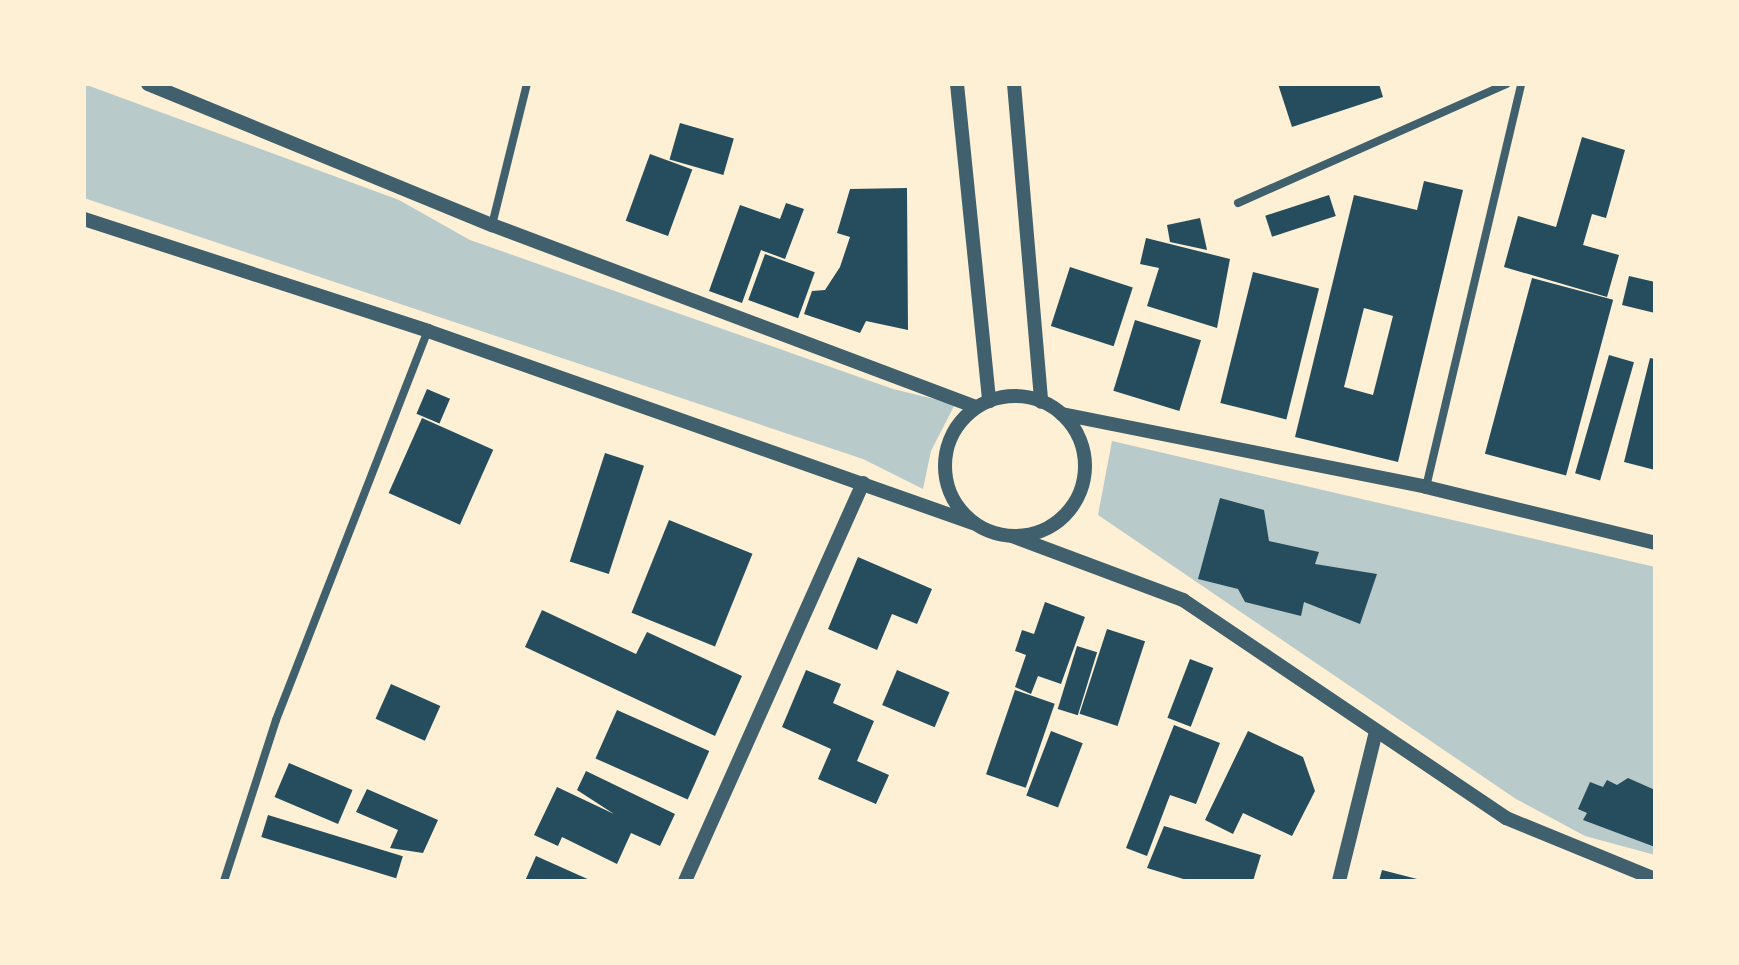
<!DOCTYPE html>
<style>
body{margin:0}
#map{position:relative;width:1739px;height:965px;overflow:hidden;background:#fdf0d5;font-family:"Open Sans",sans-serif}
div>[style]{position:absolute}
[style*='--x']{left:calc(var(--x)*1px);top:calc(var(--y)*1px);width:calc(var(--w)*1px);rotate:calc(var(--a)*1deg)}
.green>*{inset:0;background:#b9caca}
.building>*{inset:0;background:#264d5e;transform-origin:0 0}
.minor>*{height:8px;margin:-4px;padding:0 4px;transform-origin:4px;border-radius:4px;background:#3f606c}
.tertiary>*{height:14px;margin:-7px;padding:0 7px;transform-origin:7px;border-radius:7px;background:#3f606c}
.tertiary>.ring{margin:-7px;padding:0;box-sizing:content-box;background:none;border:14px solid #3f606c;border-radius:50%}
span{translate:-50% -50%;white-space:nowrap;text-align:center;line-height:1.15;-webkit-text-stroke:6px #fdf0d5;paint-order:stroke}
.frame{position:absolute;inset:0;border:86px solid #fdf0d5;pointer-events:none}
</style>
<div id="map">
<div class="green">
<div style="clip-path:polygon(84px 84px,399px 200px,470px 240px,893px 389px,955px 404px,931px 451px,923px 489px,863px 459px,84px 198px)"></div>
<div style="clip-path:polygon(1112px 441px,1655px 567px,1655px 855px,1585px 836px,1516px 799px,1098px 515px)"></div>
</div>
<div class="building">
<div style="clip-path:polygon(1278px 84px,1379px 84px,1383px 97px,1292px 127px)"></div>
<div style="left:680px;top:123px;width:56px;height:38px;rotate:16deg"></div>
<div style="clip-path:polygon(1582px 137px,1625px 150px,1606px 218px,1592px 214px,1583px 245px,1619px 255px,1607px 297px,1504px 267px,1518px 216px,1556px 227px)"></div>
<div style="left:650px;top:154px;width:45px;height:71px;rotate:20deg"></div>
<div style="clip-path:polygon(evenodd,1424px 181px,1463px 190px,1398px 462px,1295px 437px,1354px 195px,1417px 210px,1424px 181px,1364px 308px,1393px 316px,1373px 395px,1344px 387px,1364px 308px)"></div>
<div style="clip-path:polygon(907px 188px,908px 330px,866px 321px,860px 333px,804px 314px,812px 291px,825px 290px,840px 267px,850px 237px,837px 233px,850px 189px)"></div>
<div style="left:1329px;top:195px;width:22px;height:67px;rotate:72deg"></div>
<div style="clip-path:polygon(786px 203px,804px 209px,785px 259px,761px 250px,742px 303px,709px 291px,740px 205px,780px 219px)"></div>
<div style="clip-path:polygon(1200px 218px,1207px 250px,1170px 242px,1167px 225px)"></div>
<div style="clip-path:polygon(1146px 238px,1230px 259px,1217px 328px,1147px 306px,1159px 268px,1140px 264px)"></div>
<div style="left:765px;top:254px;width:53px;height:49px;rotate:20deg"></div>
<div style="left:1070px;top:267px;width:66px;height:62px;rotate:18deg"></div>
<div style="left:1253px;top:272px;width:68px;height:135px;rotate:14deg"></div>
<div style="clip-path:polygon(1629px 276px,1655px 282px,1655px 313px,1622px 305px)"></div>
<div style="left:1532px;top:278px;width:84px;height:182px;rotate:15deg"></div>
<div style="left:1135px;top:320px;width:69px;height:74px;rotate:17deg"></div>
<div style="left:1609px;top:355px;width:26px;height:123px;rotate:16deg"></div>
<div style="clip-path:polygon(1650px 358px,1655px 359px,1655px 470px,1624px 462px)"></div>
<div style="left:427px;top:389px;width:25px;height:27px;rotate:23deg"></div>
<div style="left:422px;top:418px;width:78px;height:82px;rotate:24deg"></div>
<div style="left:605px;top:453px;width:41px;height:114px;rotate:18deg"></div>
<div style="clip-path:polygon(1220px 498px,1264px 510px,1269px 541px,1319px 552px,1315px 564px,1377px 574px,1360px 624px,1304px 602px,1301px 616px,1245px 602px,1238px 589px,1198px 579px)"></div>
<div style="left:669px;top:520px;width:90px;height:100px;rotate:22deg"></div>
<div style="clip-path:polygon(858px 557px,932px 589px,917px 624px,892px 614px,877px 650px,828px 629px)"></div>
<div style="clip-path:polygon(1045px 602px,1085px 617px,1061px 684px,1038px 676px,1031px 694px,1015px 687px,1026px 655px,1015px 651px,1022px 630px,1034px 634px)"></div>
<div style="clip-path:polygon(542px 610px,636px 654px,647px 632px,742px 676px,715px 736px,525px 647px)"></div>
<div style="left:1107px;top:629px;width:40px;height:89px;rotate:18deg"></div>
<div style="left:1077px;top:646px;width:21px;height:66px;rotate:17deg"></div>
<div style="left:1190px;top:659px;width:25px;height:63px;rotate:21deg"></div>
<div style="clip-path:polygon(806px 670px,841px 684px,833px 703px,874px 721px,857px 761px,889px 775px,876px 804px,818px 779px,831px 749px,782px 727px)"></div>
<div style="left:897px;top:670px;width:57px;height:38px;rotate:23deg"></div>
<div style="left:391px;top:684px;width:54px;height:38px;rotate:24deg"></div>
<div style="left:1015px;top:690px;width:42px;height:89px;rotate:19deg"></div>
<div style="left:617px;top:710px;width:101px;height:53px;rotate:24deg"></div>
<div style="clip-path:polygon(1174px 725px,1220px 743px,1196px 804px,1170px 795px,1147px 856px,1126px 848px)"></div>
<div style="left:1051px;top:731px;width:34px;height:69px;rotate:21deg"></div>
<div style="clip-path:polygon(1248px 731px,1303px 757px,1315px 791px,1292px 836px,1243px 813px,1233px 834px,1205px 820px)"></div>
<div style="left:289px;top:763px;width:69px;height:37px;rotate:23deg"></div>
<div style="clip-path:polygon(586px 771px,675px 814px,660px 846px,631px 833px,617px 864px,562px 837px,558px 846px,534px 835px,557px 787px,614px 814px,577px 790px)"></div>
<div style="clip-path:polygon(1628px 778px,1655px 790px,1655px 847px,1583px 820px,1587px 813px,1578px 809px,1590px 782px,1603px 787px,1607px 780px,1617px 785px)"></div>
<div style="clip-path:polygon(367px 789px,438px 820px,423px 853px,390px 848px,398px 830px,356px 812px)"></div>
<div style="left:268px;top:815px;width:141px;height:23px;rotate:17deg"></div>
<div style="clip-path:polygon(1164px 826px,1261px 855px,1253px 881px,1190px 881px,1147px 868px)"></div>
<div style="clip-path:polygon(536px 856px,592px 881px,525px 881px)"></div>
<div style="clip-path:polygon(1382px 870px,1421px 880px,1421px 881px,1379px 881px)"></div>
</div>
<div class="minor">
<div style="--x:1238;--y:203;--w:294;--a:-23.9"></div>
<div style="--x:492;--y:225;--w:145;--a:-76.1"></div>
<div style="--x:1426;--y:487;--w:414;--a:-76.7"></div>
<div style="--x:224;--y:881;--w:169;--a:-72.1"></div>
<div style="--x:276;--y:720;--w:418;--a:-68.7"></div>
</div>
<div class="tertiary">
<div style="--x:148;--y:84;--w:372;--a:22.3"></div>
<div style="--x:492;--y:225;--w:517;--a:20.61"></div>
<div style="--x:957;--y:84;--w:319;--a:84.2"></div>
<div style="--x:1014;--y:84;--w:319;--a:85.1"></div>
<div style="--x:84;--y:219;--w:362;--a:18"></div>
<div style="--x:428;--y:331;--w:578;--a:19.41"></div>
<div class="ring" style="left:945px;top:396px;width:126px;height:126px"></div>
<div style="--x:1062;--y:414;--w:371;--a:11.3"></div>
<div style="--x:1426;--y:487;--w:236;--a:13.7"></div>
<div style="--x:1012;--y:536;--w:183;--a:20.5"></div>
<div style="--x:1183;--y:600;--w:390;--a:34"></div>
<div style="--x:1506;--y:818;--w:161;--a:22.3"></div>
<div style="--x:685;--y:881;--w:436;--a:-65.9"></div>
<div style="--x:1339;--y:881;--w:150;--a:-76.1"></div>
</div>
<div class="frame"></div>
</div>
